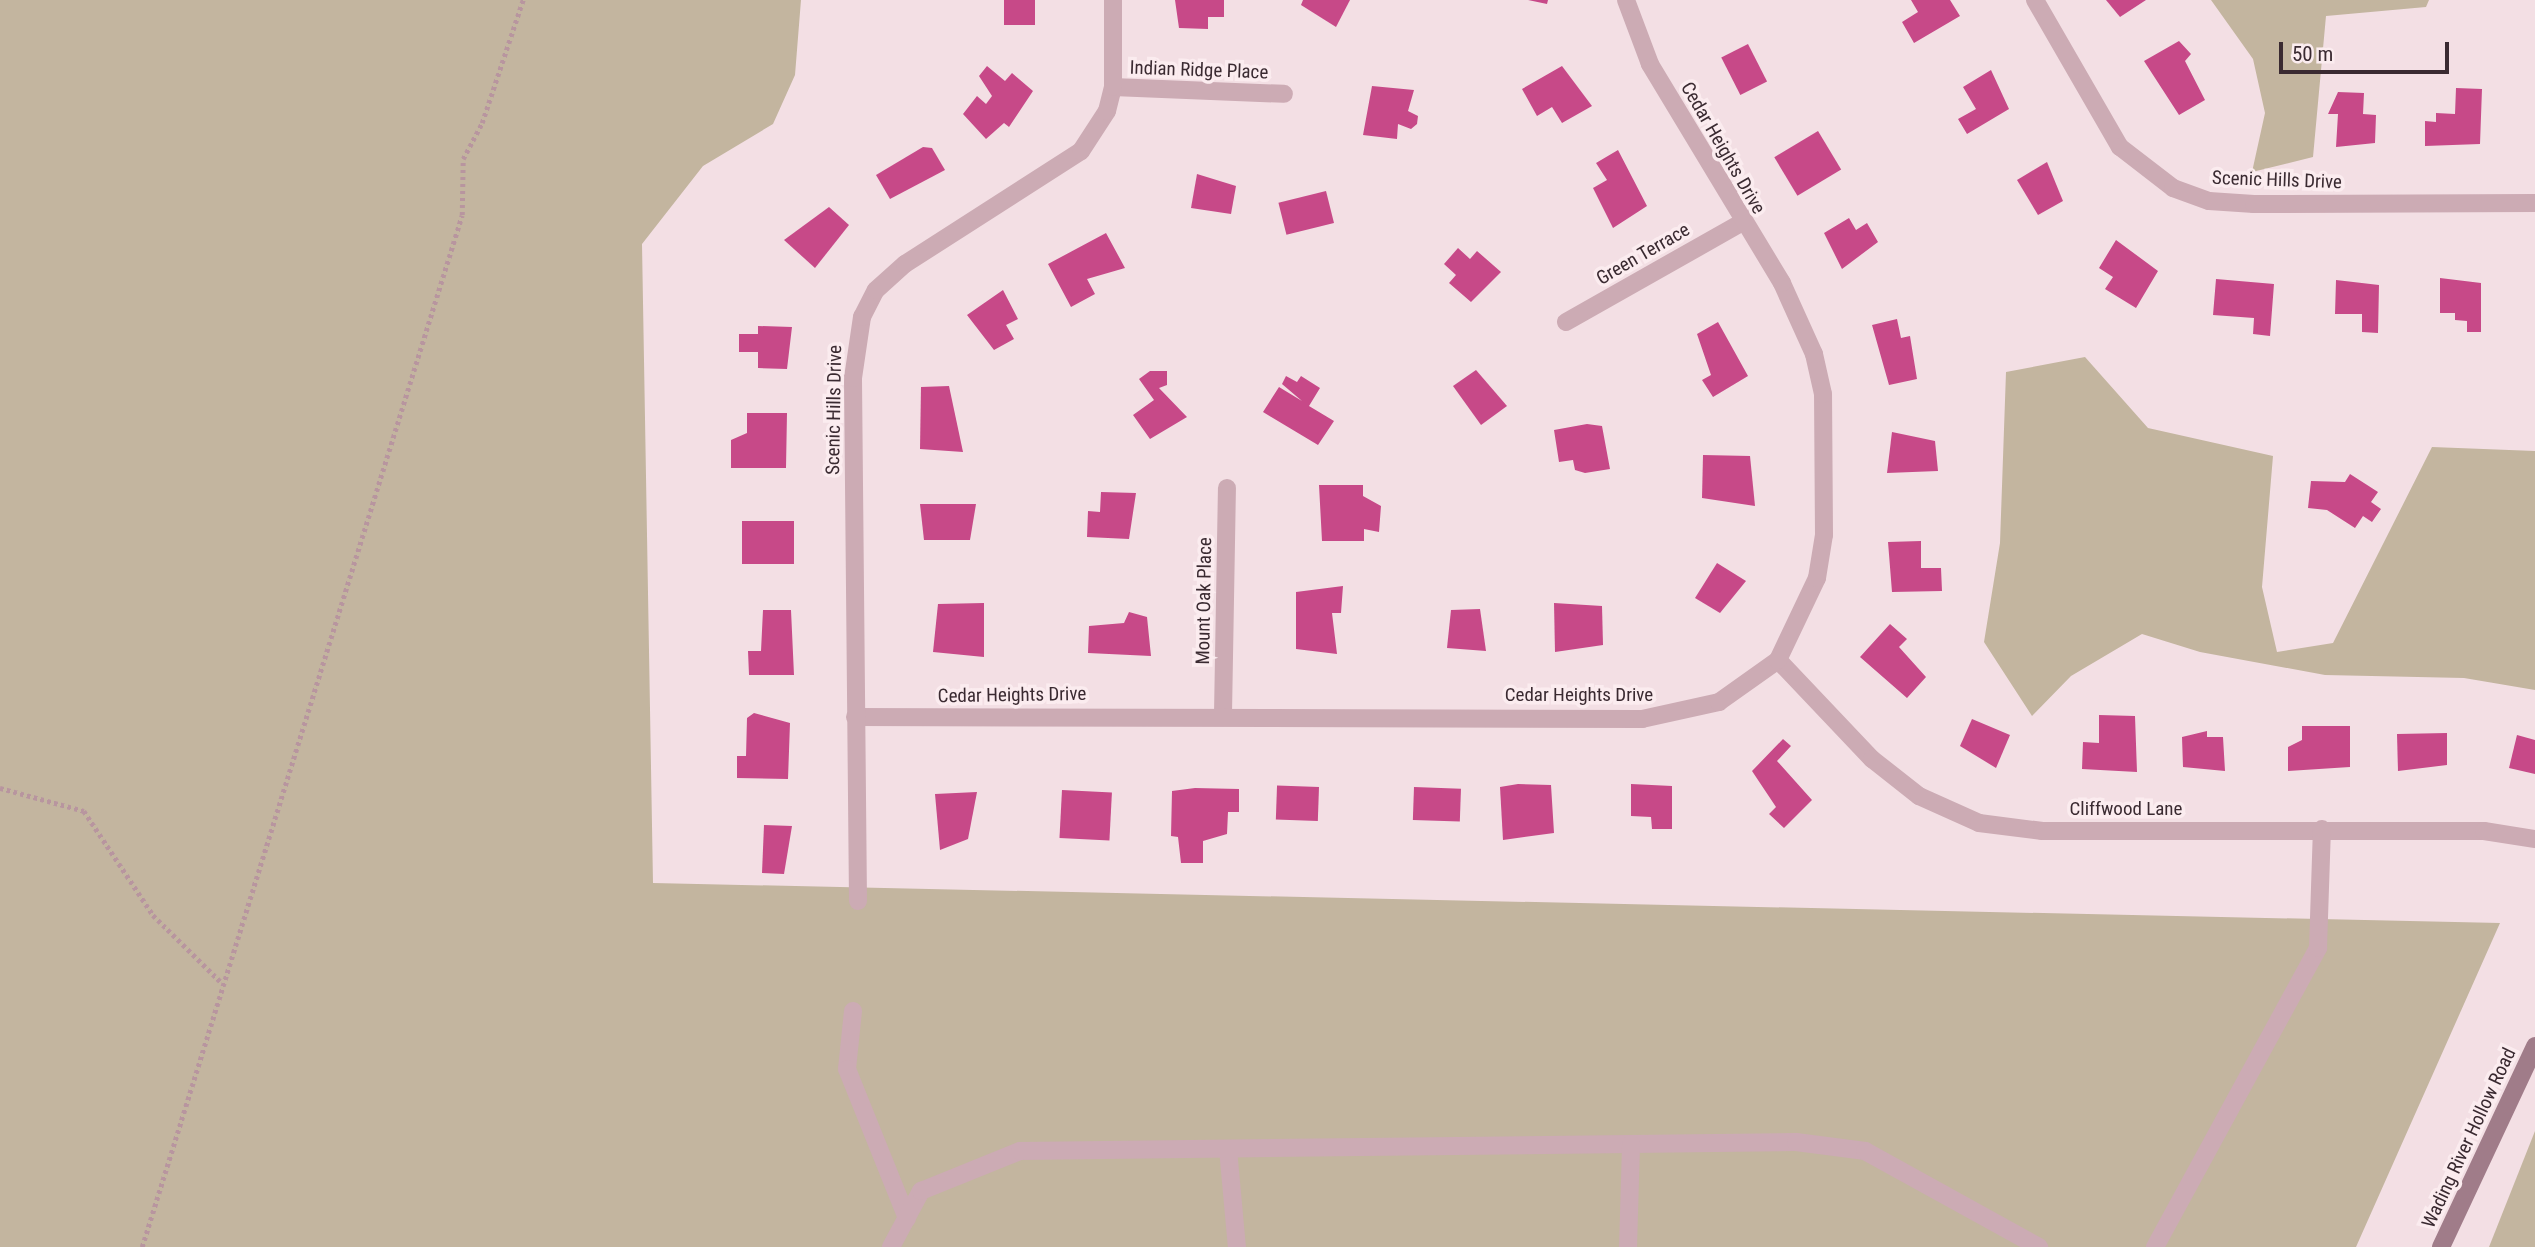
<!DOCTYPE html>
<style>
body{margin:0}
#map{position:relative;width:2535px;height:1247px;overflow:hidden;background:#f3dfe4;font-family:"Roboto Condensed",sans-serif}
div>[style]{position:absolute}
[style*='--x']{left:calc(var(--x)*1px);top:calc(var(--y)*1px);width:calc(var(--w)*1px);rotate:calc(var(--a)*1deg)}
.green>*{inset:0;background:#c3b59f}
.building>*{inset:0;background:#c74988;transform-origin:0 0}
.path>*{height:4.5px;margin-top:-2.25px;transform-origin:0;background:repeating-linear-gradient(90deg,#b8959f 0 3.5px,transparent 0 7px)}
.street>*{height:18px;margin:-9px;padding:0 9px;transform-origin:9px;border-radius:9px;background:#ccabb4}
.secondary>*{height:18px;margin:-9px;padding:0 9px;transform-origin:9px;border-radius:9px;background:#a07c89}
span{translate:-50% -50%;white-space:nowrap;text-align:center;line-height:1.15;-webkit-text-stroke:7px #fbecef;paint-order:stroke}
.street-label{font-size:19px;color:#3a2a31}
.scale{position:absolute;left:2279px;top:42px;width:170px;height:32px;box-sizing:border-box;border:4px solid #3a2a31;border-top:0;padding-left:9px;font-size:21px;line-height:24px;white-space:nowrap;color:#3a2a31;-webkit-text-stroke:5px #fbecef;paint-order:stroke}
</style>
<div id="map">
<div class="green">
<div style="clip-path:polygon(0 0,801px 0,795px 75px,773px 124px,703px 166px,642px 244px,653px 883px,2500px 923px,2356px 1247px,0 1247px)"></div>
<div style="clip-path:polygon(2211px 0,2429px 0,2426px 7px,2326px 16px,2313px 157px,2252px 172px,2265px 113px,2253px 59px)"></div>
<div style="clip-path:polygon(2085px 357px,2148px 428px,2273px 456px,2262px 587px,2277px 652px,2333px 643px,2432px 447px,2535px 451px,2535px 690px,2464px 678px,2325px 675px,2200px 652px,2142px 634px,2071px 676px,2032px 716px,1984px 642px,2000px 543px,2006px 372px)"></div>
<div style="clip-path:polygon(2535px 1131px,2535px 1247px,2489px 1247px)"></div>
</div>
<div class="building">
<div style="left:1004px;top:0;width:31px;height:25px"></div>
<div style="clip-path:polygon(1175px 0,1224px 0,1224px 17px,1208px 17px,1208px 29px,1179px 28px)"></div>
<div style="clip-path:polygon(1303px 0,1350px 0,1336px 27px,1301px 5px)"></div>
<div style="clip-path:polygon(1528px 0,1548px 0,1547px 4px)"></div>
<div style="clip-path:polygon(1911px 0,1950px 0,1960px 16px,1914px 43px,1902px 22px,1918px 12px)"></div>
<div style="clip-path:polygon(2106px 0,2146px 0,2120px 17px)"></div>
<div style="clip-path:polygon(2179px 41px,2191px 54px,2185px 61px,2205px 100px,2179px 115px,2144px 61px)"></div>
<div style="left:1748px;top:44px;width:42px;height:30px;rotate:63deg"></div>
<div style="clip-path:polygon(987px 66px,1005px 81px,1012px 73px,1033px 91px,1009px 127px,1004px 123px,986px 139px,963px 114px,977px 96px,986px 104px,992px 96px,979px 76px)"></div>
<div style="clip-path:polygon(1562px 66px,1592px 106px,1562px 123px,1552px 107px,1537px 116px,1522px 89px)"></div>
<div style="clip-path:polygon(1991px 70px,2009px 109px,1967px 134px,1958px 119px,1976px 109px,1963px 87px)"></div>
<div style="clip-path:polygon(1372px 86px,1414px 90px,1408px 111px,1418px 116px,1417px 124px,1411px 129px,1398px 124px,1397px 139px,1363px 135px)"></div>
<div style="clip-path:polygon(2456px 88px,2482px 89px,2480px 144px,2425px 146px,2425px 121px,2436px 122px,2436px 113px,2455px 114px)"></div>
<div style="clip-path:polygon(2338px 92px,2364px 93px,2363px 114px,2376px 115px,2375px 143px,2336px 147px,2338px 114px,2328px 114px)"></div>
<div style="left:1818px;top:131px;width:45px;height:51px;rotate:59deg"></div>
<div style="clip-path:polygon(923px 147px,932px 148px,945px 170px,890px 199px,876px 175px)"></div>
<div style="clip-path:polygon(1618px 150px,1647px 206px,1613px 228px,1593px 188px,1607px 180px,1596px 163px)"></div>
<div style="clip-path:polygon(2047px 162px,2063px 201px,2038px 215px,2017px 180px)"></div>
<div style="clip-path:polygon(1197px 174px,1236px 186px,1231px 214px,1191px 208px)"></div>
<div style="left:1326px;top:191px;width:33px;height:49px;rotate:76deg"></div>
<div style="clip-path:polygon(829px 207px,849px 225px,815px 268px,784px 240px)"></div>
<div style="clip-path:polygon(1849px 218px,1856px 230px,1867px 223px,1878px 242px,1842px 269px,1824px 233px)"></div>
<div style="clip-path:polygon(1106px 233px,1125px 268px,1087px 279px,1095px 294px,1071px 307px,1048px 264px)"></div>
<div style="clip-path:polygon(2116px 240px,2158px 271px,2136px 308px,2105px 289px,2113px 277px,2099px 268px)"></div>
<div style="clip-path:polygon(1458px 248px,1470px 259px,1477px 251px,1501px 272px,1471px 302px,1449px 283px,1456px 275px,1444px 264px)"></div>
<div style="clip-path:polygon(2440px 278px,2481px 283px,2481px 332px,2467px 332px,2467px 321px,2455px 320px,2455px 313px,2440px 313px)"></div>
<div style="clip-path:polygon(2216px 279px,2274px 284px,2270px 336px,2253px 334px,2254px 318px,2213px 315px)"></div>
<div style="clip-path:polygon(2336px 280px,2379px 285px,2378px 333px,2362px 332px,2362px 314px,2335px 314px)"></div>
<div style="clip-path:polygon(1003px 290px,1018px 319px,1006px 325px,1014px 339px,994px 350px,967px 315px)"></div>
<div style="clip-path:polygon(1897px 319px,1901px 338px,1910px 336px,1917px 379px,1889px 385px,1872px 325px)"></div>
<div style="clip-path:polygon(1718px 322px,1748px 376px,1713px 397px,1702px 380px,1711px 375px,1697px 334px)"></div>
<div style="clip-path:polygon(758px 326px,792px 327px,787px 369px,758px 368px,758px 352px,739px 352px,739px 334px,758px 334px)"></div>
<div style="clip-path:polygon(1476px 370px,1507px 406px,1481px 425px,1453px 386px)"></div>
<div style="clip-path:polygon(1150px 371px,1167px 371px,1167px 385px,1159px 388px,1187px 417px,1150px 439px,1133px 415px,1154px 400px,1139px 379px)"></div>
<div style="clip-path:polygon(1286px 376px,1297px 382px,1301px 376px,1320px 388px,1309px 406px,1334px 421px,1318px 445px,1263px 412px,1279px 387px,1302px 401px,1282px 384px)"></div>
<div style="clip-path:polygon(949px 386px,963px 452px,920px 449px,921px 387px)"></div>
<div style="clip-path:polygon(747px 413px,787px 413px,786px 468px,731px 468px,731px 440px,747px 433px)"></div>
<div style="clip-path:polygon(1587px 424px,1602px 426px,1610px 469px,1585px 473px,1575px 470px,1573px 460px,1559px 462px,1554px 430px)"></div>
<div style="clip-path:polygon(1892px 432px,1935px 441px,1938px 471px,1887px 473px)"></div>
<div style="clip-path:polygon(1703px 455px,1750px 456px,1755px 506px,1702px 498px)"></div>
<div style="clip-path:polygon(2350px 474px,2378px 492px,2371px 502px,2381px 509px,2372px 522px,2363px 516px,2355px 528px,2327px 510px,2308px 508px,2311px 481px,2345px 482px)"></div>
<div style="clip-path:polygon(1319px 485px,1363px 485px,1363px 496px,1381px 506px,1379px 532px,1364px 529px,1364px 541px,1322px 541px)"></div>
<div style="clip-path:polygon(1101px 492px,1136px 493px,1129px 539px,1087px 537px,1088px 511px,1100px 512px)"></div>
<div style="clip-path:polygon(920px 504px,976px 504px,970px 540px,924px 540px)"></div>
<div style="left:794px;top:521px;width:43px;height:52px;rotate:90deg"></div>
<div style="clip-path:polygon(1921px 541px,1921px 568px,1941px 568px,1942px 591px,1892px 592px,1888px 542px)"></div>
<div style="clip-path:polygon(1717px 563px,1746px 581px,1720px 613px,1695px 598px)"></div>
<div style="clip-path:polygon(1343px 586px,1341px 613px,1332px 613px,1337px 654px,1296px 649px,1296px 592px)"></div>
<div style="clip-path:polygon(984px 603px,984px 657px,933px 652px,938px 604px)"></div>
<div style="clip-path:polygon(1554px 603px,1602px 606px,1603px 645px,1555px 652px)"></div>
<div style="clip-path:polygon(1480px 609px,1486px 651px,1447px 648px,1451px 610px)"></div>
<div style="clip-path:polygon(763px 610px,791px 610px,794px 675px,749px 675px,748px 651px,761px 651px)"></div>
<div style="clip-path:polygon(1129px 612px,1147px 617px,1151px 656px,1088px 653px,1089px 626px,1124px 623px)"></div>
<div style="clip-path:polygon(1890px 624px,1907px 639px,1899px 647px,1926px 677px,1907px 698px,1860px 657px)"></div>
<div style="clip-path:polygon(754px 713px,790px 723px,788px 779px,737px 778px,737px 756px,746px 756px,747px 718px)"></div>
<div style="clip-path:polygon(2099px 715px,2135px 716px,2137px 772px,2082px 769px,2083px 742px,2099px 743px)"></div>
<div style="clip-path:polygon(1972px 719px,2010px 735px,1996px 768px,1960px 746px)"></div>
<div style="clip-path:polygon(2302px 726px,2350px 726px,2350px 767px,2288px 771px,2288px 747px,2302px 740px)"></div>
<div style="clip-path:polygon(2207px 731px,2207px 737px,2223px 737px,2225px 771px,2183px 767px,2182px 737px)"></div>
<div style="clip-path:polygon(2447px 733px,2447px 765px,2398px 771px,2397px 734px)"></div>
<div style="clip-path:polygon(2517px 735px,2535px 740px,2535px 774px,2509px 768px)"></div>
<div style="clip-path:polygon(1783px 739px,1791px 746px,1777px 761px,1812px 800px,1784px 828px,1769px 814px,1776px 807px,1752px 771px)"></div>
<div style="clip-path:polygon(1518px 784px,1551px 785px,1554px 833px,1503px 840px,1500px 787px)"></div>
<div style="clip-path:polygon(1631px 784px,1672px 786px,1672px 829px,1652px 829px,1651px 817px,1631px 816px)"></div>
<div style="left:1319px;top:787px;width:34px;height:42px;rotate:92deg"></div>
<div style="left:1414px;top:787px;width:47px;height:33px;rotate:2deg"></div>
<div style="clip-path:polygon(1195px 788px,1239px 789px,1239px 812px,1228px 812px,1227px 834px,1203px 841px,1203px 863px,1181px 863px,1178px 837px,1171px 836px,1172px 791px)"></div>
<div style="left:1062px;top:790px;width:50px;height:48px;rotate:3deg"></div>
<div style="clip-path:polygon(977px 792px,968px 839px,940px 850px,935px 794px)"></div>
<div style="clip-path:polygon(764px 825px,792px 826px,784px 874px,762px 873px)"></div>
</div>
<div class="path">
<div style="--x:0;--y:788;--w:87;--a:15.3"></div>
<div style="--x:84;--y:811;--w:125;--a:56.4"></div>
<div style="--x:153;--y:915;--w:95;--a:44.6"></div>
<div style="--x:142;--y:1247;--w:1080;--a:-72.77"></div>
<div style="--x:462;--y:215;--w:56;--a:-89"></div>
<div style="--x:463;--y:159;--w:41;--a:-62.2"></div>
<div style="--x:482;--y:123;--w:130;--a:-71.6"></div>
</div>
<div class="street">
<div style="--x:2035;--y:0;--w:170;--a:60"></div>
<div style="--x:2120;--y:147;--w:67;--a:37.7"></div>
<div style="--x:2173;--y:188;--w:38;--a:20"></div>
<div style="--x:2209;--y:201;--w:45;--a:3.8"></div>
<div style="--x:2254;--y:204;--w:281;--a:-0.2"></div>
<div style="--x:1113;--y:87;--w:171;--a:2.3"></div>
<div style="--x:1566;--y:322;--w:201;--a:-29.5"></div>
<div style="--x:1778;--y:660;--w:137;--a:46.5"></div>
<div style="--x:1872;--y:759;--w:60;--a:38.2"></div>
<div style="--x:1919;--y:796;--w:66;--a:24.2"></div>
<div style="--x:1979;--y:823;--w:64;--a:7.2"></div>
<div style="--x:2042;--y:831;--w:442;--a:0"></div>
<div style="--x:2484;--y:831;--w:52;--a:8.9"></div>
<div style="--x:1223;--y:714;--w:226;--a:-89"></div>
<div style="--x:855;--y:717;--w:787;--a:0.15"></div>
<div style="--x:1642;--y:719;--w:79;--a:-12.4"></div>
<div style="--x:1719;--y:702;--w:72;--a:-35.4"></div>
<div style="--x:1778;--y:660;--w:91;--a:-64.6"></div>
<div style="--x:1817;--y:578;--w:44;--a:-80.8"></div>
<div style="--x:1824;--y:535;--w:141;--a:-90.4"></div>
<div style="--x:1823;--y:394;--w:41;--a:-102.7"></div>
<div style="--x:1814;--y:354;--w:78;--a:-114.3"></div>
<div style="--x:1782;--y:283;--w:256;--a:-121.1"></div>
<div style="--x:1650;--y:64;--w:68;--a:-110.6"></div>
<div style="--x:858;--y:901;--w:523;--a:-90.55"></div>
<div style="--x:853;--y:378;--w:62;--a:-81.6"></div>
<div style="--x:862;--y:317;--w:30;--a:-63"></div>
<div style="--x:876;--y:290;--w:39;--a:-42"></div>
<div style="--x:905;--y:264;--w:209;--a:-32.7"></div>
<div style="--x:1081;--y:151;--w:48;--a:-57"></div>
<div style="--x:1107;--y:111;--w:25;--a:-76"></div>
<div style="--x:1113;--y:87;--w:87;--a:-90"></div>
<div style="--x:853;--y:1011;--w:58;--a:95.9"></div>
<div style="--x:847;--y:1069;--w:161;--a:68.1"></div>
<div style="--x:1228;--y:1149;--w:98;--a:84.8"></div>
<div style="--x:891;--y:1247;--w:64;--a:-61.8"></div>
<div style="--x:921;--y:1191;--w:107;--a:-22"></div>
<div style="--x:1020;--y:1151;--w:776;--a:-0.66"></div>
<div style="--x:1796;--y:1142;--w:70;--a:7.4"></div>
<div style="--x:1865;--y:1151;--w:199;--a:28.9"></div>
<div style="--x:1628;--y:1247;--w:103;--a:-88.3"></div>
<div style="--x:2155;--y:1247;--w:341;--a:-61.4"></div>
<div style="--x:2318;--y:948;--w:119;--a:-88.1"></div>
</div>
<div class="secondary">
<div style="--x:2441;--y:1247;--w:222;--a:-64.9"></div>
</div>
<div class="street-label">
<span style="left:1199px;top:70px;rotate:2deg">Indian Ridge Place</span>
<span style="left:1723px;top:148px;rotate:60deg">Cedar Heights Drive</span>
<span style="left:2277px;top:180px;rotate:2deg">Scenic Hills Drive</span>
<span style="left:1643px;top:254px;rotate:-30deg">Green Terrace</span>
<span style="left:834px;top:410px;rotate:-89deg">Scenic Hills Drive</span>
<span style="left:1204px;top:601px;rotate:-89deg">Mount Oak Place</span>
<span style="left:1012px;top:695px;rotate:-1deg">Cedar Heights Drive</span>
<span style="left:1579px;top:695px">Cedar Heights Drive</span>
<span style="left:2126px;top:809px">Cliffwood Lane</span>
<span style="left:2469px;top:1138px;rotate:-65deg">Wading River Hollow Road</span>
</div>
<div class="scale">50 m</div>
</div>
